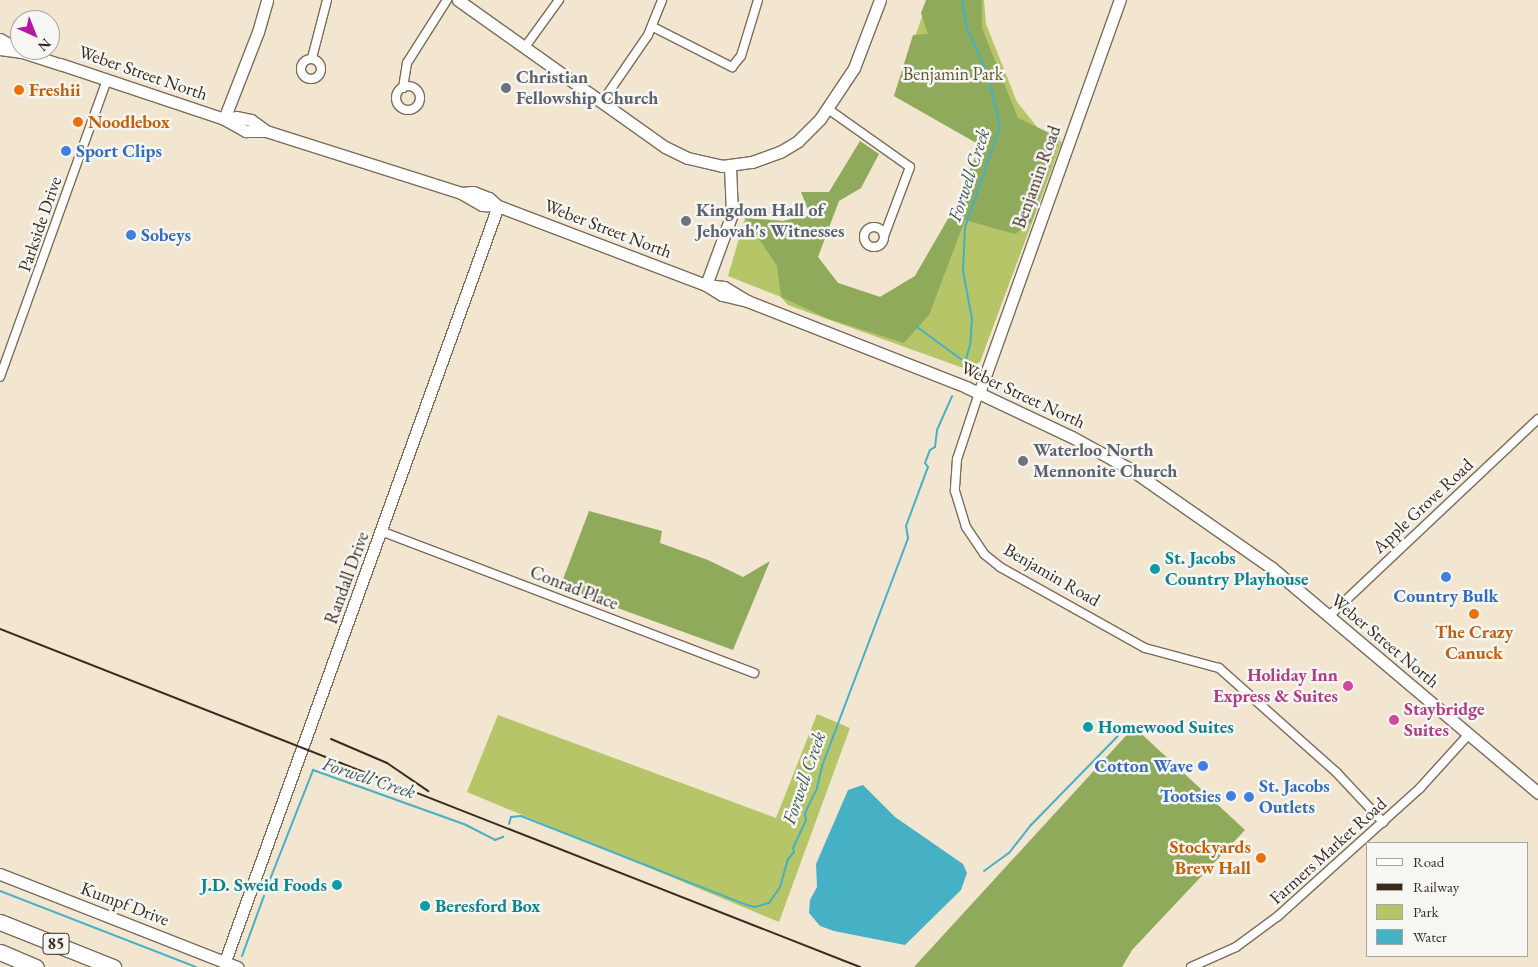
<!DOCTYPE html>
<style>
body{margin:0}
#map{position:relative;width:1538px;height:967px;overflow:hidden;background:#f2e6d0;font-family:"EB Garamond",serif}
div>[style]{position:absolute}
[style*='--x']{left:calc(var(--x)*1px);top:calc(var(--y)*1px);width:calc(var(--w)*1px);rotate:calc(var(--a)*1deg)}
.green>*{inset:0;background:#b6c568}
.forest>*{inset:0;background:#90aa5c}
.water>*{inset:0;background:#46b0c4}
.stream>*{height:2px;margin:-1px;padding:0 1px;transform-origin:1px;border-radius:1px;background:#46b0c4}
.roads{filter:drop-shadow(1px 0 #7b6c5c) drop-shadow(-1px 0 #7b6c5c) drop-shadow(0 1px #7b6c5c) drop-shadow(0 -1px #7b6c5c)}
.street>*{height:8px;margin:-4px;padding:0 4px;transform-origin:4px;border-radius:4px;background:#fff}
.street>.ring{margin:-4px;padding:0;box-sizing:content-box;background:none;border:8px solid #fff;border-radius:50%}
.secondary>*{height:11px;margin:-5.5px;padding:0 5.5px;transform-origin:5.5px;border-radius:5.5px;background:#fff}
.highway>*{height:15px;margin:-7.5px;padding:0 7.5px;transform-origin:7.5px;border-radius:7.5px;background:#fff}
.rail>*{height:2px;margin:-1px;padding:0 1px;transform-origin:1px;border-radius:1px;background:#3b2a1e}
.dots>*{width:14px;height:14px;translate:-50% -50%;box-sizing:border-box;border:2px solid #f6f6f2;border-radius:50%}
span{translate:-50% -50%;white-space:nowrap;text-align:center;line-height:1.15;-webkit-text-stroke:5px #f6f6f2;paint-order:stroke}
.shield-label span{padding:1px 4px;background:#f6f6f2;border:1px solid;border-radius:4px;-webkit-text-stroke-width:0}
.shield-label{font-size:16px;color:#3b2a1e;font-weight:700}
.street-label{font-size:18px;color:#3b2a1e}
.park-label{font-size:18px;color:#605834}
.worship-label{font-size:18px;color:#5b616d;font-weight:700}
.left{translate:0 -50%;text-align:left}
.food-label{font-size:18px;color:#c56008;font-weight:700}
.right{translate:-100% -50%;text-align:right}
.shop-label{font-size:18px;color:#366cbe;font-weight:700}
.culture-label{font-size:18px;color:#0d838f;font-weight:700}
.hotel-label{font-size:18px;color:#b23c85;font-weight:700}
.water-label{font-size:19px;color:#3f5958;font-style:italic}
.legend{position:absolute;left:1366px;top:842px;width:162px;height:115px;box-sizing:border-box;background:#f6f6f2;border:1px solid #aba49d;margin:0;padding:6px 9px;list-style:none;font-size:15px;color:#3b2a1e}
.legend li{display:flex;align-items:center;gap:10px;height:25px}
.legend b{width:25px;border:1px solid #aba49d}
.north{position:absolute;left:10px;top:10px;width:50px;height:50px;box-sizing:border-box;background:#f6f6f2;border:1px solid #aba49d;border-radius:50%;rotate:136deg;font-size:14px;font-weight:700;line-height:20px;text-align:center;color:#3b2a1e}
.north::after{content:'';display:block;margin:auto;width:18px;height:22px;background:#b5179e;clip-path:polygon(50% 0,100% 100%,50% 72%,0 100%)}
</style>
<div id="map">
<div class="green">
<div style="clip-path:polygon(928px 0,984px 0,986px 24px,1017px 102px,1042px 133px,1062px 142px,980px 362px,966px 369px,788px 305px,781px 297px,728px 276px,745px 218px,783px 221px,811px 215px,818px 257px,838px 283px,880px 297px,915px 276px,956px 205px,980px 145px,894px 96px)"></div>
<div style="clip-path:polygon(817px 714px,850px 728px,779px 922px,467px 792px,498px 715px,776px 818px)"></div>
</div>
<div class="forest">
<div style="clip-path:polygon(926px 0,982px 0,982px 28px,1018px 118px,1060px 138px,1031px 223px,1015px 234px,965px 220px,929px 315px,904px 343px,826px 318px,781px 297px,777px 266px,745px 218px,783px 221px,810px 215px,801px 192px,829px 192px,860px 141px,879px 154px,861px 188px,839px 201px,818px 257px,838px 283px,880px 297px,915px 276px,956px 205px,980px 145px,894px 96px,913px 35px,928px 34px,921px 13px)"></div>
<div style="clip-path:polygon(589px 511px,662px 531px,660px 543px,708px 560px,743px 577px,770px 561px,733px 650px,560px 587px)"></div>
<div style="clip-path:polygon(1134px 727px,1245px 830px,1132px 950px,1122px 967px,914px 967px)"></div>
</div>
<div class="water">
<div style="clip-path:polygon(863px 785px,895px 817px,963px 864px,967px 873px,961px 890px,905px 945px,834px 931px,820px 926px,809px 913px,810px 900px,817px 887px,816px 864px,848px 790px)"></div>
</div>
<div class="stream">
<div style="--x:962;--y:0;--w:25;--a:81"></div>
<div style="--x:966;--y:25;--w:59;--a:66.9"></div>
<div style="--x:989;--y:79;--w:48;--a:76.8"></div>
<div style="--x:1000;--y:126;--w:107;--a:109.1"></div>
<div style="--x:965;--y:227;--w:44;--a:92.6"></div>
<div style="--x:963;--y:271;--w:49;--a:79.4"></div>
<div style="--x:972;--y:319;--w:26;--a:94"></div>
<div style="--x:970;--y:345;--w:22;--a:106"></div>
<div style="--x:917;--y:327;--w:59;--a:36.1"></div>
<div style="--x:509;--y:824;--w:7;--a:-74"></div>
<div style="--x:511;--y:817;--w:10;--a:-6"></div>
<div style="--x:521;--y:816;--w:243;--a:21.5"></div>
<div style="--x:747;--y:905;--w:8;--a:14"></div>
<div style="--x:755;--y:907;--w:15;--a:-16"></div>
<div style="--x:769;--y:903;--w:19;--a:-55"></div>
<div style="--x:780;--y:887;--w:29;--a:-74"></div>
<div style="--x:788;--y:859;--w:9;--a:-49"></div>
<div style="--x:794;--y:852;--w:4;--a:-104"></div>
<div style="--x:793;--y:848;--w:31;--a:-65"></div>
<div style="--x:806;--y:820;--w:7;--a:-98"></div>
<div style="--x:805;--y:813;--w:28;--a:-64"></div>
<div style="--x:817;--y:788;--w:23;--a:-77"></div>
<div style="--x:822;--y:766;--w:244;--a:-69.3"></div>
<div style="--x:908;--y:538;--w:12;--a:-99"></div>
<div style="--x:906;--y:526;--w:63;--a:-69.6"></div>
<div style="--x:928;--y:467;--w:5;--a:-127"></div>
<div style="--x:925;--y:463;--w:14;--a:-69"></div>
<div style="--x:930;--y:450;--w:6;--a:-31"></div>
<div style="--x:935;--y:447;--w:17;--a:-83"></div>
<div style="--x:937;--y:430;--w:37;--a:-66"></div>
<div style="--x:984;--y:871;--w:31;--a:-36"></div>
<div style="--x:1009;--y:853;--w:36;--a:-52"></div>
<div style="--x:1031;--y:825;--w:124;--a:-45.7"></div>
<div style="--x:267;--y:887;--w:126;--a:-68.5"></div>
<div style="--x:313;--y:770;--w:160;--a:19.7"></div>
<div style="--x:464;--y:824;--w:35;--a:27"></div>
<div style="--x:495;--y:840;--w:9;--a:-21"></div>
<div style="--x:0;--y:891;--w:210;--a:21.2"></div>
<div style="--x:242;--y:956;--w:64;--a:-69.9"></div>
</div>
<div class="roads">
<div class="street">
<div style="--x:653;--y:27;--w:89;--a:26.9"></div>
<div style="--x:732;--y:67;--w:14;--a:-51"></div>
<div style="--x:741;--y:56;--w:59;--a:-73.1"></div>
<div style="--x:525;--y:47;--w:58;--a:-54.1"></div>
<div style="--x:312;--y:58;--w:60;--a:-75.5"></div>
<div class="ring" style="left:301px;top:59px;width:12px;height:12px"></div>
<div class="ring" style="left:396px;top:86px;width:16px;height:16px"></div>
<div style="--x:403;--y:88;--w:25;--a:-81"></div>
<div style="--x:407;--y:63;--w:75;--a:-57.6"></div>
<div style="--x:602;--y:102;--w:81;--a:-55.5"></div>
<div style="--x:648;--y:35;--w:38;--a:-68"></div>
<div style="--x:828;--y:109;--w:100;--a:35.3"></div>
<div style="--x:910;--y:167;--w:74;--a:110.6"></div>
<div class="ring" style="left:864px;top:227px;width:12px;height:12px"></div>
<div style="--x:0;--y:377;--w:316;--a:-70.2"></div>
<div style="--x:979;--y:393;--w:70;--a:108.4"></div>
<div style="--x:957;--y:459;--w:32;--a:94"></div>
<div style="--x:955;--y:491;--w:38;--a:73"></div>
<div style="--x:966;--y:527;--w:32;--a:56"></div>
<div style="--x:984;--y:554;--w:21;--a:39"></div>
<div style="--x:1000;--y:567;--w:166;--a:29.2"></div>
<div style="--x:1145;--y:648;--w:77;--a:15.1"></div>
<div style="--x:1219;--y:668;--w:157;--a:41.6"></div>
<div style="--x:1336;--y:772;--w:69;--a:46.8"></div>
<div style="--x:383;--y:532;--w:397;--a:20.8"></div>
<div style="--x:1329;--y:616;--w:287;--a:-43.3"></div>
<div style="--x:1191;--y:967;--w:49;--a:-24"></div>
<div style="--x:1236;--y:947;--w:52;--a:-36.4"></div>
<div style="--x:1278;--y:916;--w:191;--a:-42"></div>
<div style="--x:1420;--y:788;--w:73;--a:-47.8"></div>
</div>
<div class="secondary">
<div style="--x:458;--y:0;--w:254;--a:35.4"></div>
<div style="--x:665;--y:147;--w:25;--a:26"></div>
<div style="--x:688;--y:158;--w:35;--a:13"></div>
<div style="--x:722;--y:166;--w:30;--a:-8"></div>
<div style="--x:752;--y:162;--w:30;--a:-20"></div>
<div style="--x:780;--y:152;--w:21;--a:-31"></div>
<div style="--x:798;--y:141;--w:31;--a:-45"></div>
<div style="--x:820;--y:119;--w:61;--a:-56.3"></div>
<div style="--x:854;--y:68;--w:73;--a:-69.1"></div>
<div style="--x:0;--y:39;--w:21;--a:31"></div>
<div style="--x:0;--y:49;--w:22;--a:8"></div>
<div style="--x:22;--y:52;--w:40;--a:18"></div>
<div style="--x:60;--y:64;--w:173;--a:18.5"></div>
<div style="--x:224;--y:119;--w:25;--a:29"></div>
<div style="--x:246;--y:131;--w:20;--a:0"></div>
<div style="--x:224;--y:119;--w:12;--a:-9"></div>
<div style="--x:236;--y:117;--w:15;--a:11"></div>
<div style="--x:251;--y:120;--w:19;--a:36"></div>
<div style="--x:266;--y:131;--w:205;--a:17.6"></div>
<div style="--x:461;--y:193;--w:12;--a:-5"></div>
<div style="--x:473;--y:192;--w:17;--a:21"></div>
<div style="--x:489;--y:198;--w:12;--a:42"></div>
<div style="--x:224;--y:119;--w:93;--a:-68.7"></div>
<div style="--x:258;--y:32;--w:33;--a:-74"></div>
<div style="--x:461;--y:193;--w:24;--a:30"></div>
<div style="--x:482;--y:205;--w:16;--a:4"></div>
<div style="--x:498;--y:206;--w:222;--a:20.8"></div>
<div style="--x:706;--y:285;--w:18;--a:6"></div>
<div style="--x:724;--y:287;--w:27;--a:31"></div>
<div style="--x:706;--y:285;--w:19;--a:32"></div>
<div style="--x:722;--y:295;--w:26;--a:13"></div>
<div style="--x:747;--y:301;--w:235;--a:21.4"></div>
<div style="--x:966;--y:387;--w:117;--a:25.3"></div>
<div style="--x:1072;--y:437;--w:66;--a:28.9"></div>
<div style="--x:1130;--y:469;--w:173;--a:34.9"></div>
<div style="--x:1272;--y:568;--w:348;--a:40.2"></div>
<div style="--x:706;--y:285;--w:76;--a:-69.9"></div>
<div style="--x:732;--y:214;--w:48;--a:-92.4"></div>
<div style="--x:979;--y:393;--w:418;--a:-70.3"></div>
<div style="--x:0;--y:874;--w:255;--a:21.4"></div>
<div style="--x:225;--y:961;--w:803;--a:-70.12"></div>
</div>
<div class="highway">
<div style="--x:0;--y:922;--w:122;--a:21.7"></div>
<div style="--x:0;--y:952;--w:39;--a:23"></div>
</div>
</div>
<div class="rail">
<div style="--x:0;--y:629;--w:924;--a:21.46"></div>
<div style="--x:331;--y:739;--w:61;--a:23.2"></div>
<div style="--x:387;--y:763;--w:50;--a:34.3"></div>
</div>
<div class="dots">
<div style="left:506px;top:88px;background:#6b7280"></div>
<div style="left:19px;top:90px;background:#e8710a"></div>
<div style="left:78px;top:122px;background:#e8710a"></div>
<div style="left:66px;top:151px;background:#3f7fe0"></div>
<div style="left:686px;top:221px;background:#6b7280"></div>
<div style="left:131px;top:235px;background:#3f7fe0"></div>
<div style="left:1023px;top:461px;background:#6b7280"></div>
<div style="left:1155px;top:569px;background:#0f9aa8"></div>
<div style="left:1446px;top:577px;background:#3f7fe0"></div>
<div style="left:1474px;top:614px;background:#e8710a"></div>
<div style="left:1348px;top:686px;background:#d1479c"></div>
<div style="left:1394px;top:720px;background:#d1479c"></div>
<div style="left:1088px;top:727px;background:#0f9aa8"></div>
<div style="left:1203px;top:766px;background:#3f7fe0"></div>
<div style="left:1231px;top:796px;background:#3f7fe0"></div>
<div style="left:1249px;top:797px;background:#3f7fe0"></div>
<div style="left:1261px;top:858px;background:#e8710a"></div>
<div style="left:337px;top:885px;background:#0f9aa8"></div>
<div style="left:425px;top:906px;background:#0f9aa8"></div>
</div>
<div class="shield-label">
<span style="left:56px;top:944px">85</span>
</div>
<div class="street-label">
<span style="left:143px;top:73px;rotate:19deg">Weber Street North</span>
<span style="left:1037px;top:177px;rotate:-70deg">Benjamin Road</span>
<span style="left:40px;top:224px;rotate:-71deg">Parkside Drive</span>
<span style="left:608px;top:229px;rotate:21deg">Weber Street North</span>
<span style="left:1023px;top:395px;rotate:25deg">Weber Street North</span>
<span style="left:1423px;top:506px;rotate:-43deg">Apple Grove Road</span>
<span style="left:1052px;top:575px;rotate:30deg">Benjamin Road</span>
<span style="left:347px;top:578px;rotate:-70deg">Randall Drive</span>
<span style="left:574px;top:588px;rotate:21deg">Conrad Place</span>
<span style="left:1385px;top:641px;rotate:40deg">Weber Street North</span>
<span style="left:1328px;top:851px;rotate:-42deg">Farmers Market Road</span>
<span style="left:125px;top:904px;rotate:21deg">Kumpf Drive</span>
</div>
<div class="park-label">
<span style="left:953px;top:74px">Benjamin Park</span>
</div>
<div class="worship-label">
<span class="left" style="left:516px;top:88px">Christian<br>Fellowship Church</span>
<span class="left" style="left:696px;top:221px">Kingdom Hall of<br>Jehovah's Witnesses</span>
<span class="left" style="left:1033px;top:461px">Waterloo North<br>Mennonite Church</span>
</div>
<div class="food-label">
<span class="left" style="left:29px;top:90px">Freshii</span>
<span class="left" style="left:88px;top:122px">Noodlebox</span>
<span style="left:1474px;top:643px">The Crazy<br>Canuck</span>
<span class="right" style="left:1251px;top:858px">Stockyards<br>Brew Hall</span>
</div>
<div class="shop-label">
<span class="left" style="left:76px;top:151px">Sport Clips</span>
<span class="left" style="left:141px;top:235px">Sobeys</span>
<span style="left:1446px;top:596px">Country Bulk</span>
<span class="right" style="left:1193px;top:766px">Cotton Wave</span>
<span class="left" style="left:1259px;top:797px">St. Jacobs<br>Outlets</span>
<span class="right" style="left:1221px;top:796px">Tootsies</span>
</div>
<div class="culture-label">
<span class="left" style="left:1165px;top:569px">St. Jacobs<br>Country Playhouse</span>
<span class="left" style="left:1098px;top:727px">Homewood Suites</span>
<span class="right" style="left:327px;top:885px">J.D. Sweid Foods</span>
<span class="left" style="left:435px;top:906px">Beresford Box</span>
</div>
<div class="hotel-label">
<span class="right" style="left:1338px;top:686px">Holiday Inn<br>Express &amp; Suites</span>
<span class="left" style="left:1404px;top:720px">Staybridge<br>Suites</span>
</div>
<div class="water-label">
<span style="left:969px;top:175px;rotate:-72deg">Forwell Creek</span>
<span style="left:369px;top:778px;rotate:18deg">Forwell Creek</span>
<span style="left:804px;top:778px;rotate:-71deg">Forwell Creek</span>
</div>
<ul class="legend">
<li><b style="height:6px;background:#fff"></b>Road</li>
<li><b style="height:6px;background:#3b2a1e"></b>Railway</li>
<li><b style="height:14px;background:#b6c568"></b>Park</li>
<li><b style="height:14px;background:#46b0c4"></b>Water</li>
</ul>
<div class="north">N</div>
</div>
